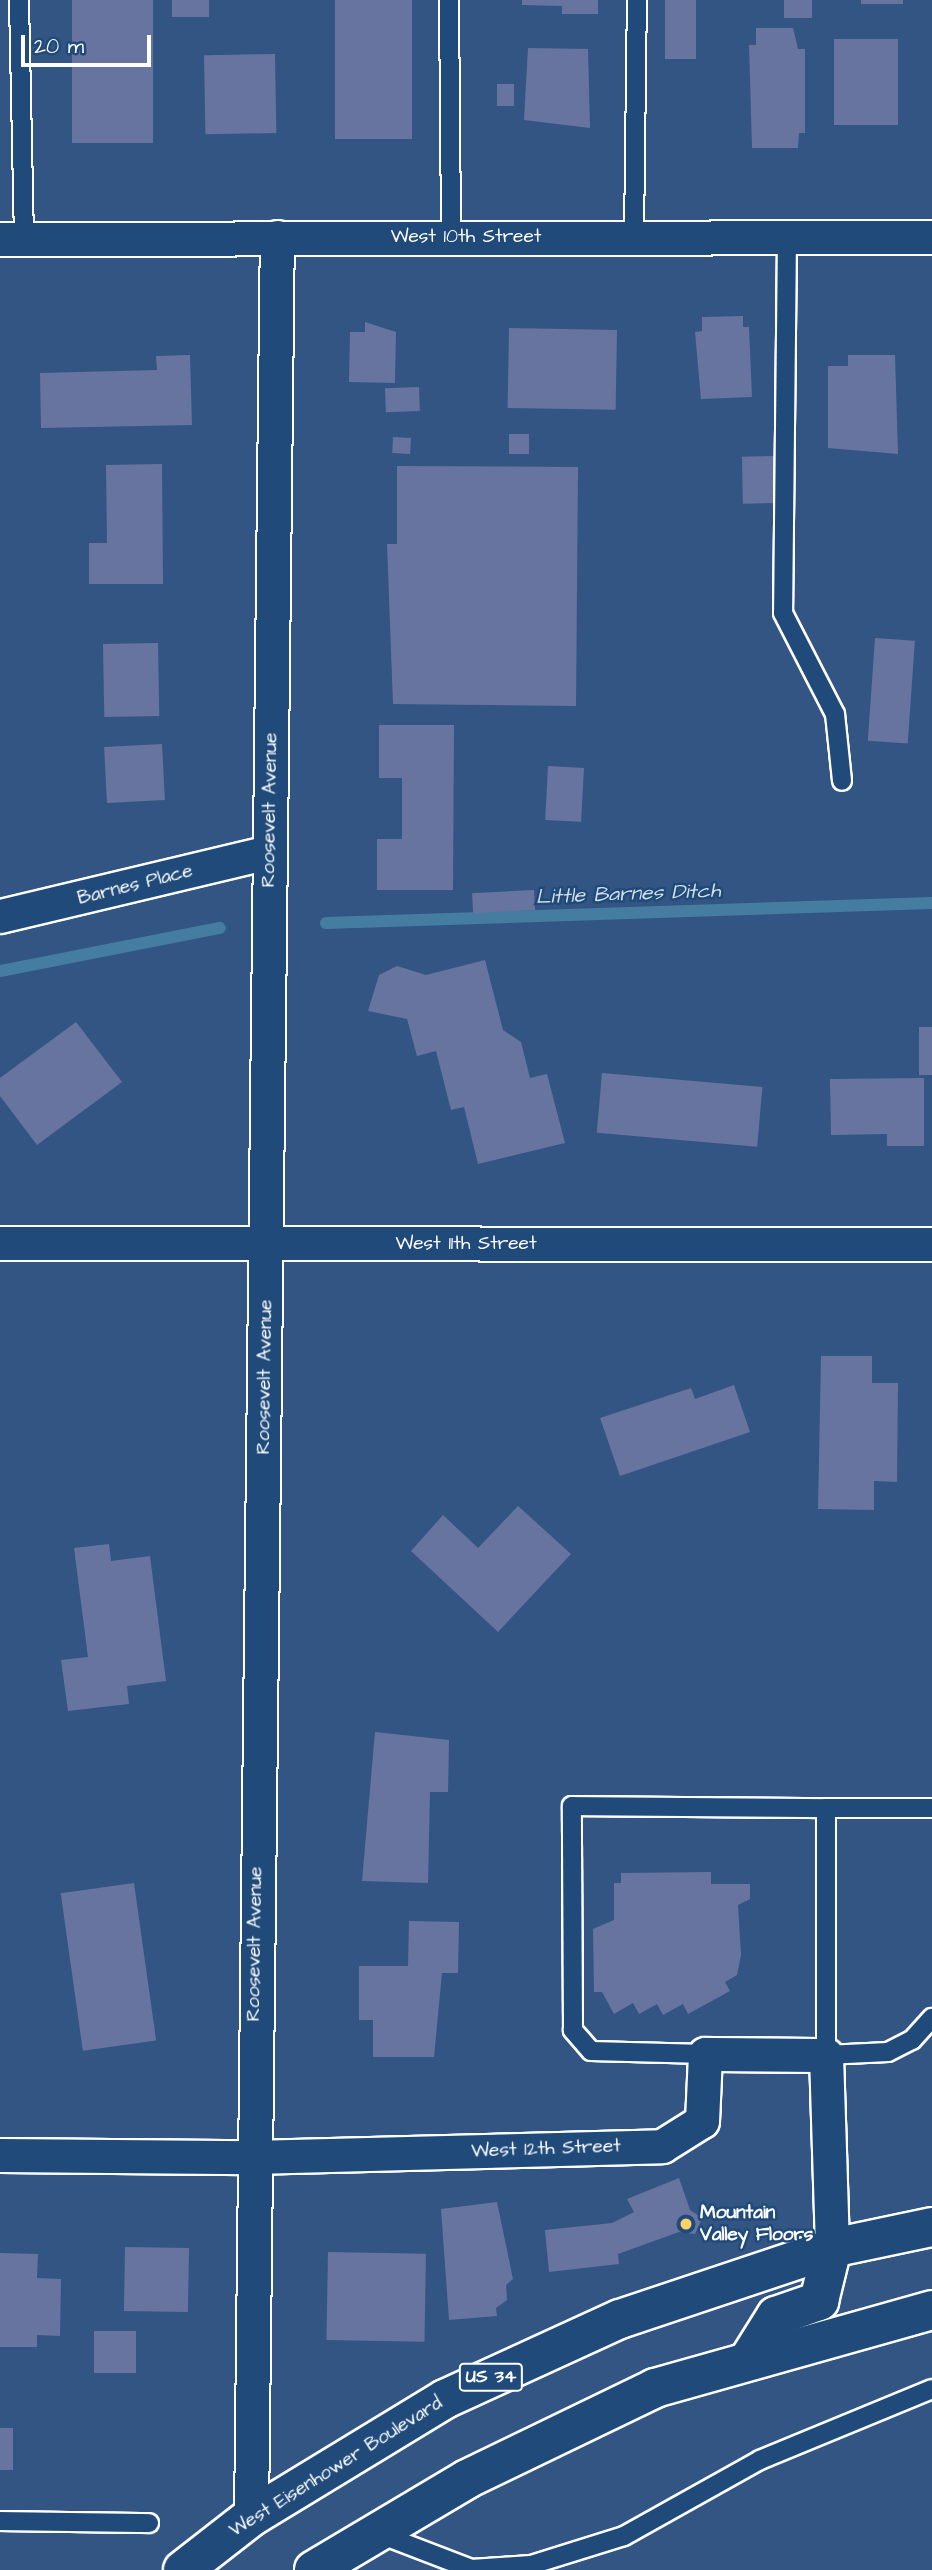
<!DOCTYPE html>
<style>
body{margin:0}
#map{position:relative;width:932px;height:2570px;overflow:hidden;background:#335584;font-family:"Architects Daughter",sans-serif}
div>[style]{position:absolute}
[style*='--x']{left:calc(var(--x)*1px);top:calc(var(--y)*1px);width:calc(var(--w)*1px);rotate:calc(var(--a)*1deg)}
.stream>*{height:12px;margin:-6px;padding:0 6px;transform-origin:6px;border-radius:6px;background:#457da0}
.building>*{inset:0;background:#67749f;transform-origin:0 0}
.roads{filter:drop-shadow(2px 0 #fff) drop-shadow(-2px 0 #fff) drop-shadow(0 2px #fff) drop-shadow(0 -2px #fff)}
.service>*{height:18px;margin:-9px;padding:0 9px;transform-origin:9px;border-radius:9px;background:#1f4a7a}
.minor>*{height:33px;margin:-16.5px;padding:0 16.5px;transform-origin:16.5px;border-radius:16.5px;background:#1f4a7a}
.trunk>*{height:38px;margin:-19px;padding:0 19px;transform-origin:19px;border-radius:19px;background:#1f4a7a}
.dots>*{width:19px;height:19px;translate:-50% -50%;box-sizing:border-box;border:4px solid #1f4a7a;border-radius:50%}
span{translate:-50% -50%;white-space:nowrap;text-align:center;line-height:1.15;-webkit-text-stroke:5px #1f4a7a;paint-order:stroke}
.shield-label span{padding:2px 5px;background:#1f4a7a;border:2px solid;border-radius:5px;-webkit-text-stroke-width:0}
.shield-label{font-size:18px;color:#fff;font-weight:700}
.street-label{font-size:19px;color:#fff}
.poi-label{font-size:19px;color:#fff;font-weight:700}
.left{translate:0 -50%;text-align:left}
.water-label{font-size:21px;color:#d0dee7;font-style:italic}
.scale{position:absolute;left:21px;top:35px;width:130px;height:32px;box-sizing:border-box;border:4px solid #fff;border-top:0;padding-left:9px;font-size:21px;line-height:24px;white-space:nowrap;color:#fff;-webkit-text-stroke:5px #1f4a7a;paint-order:stroke}
</style>
<div id="map">
<div class="stream">
<div style="--x:326;--y:923;--w:606;--a:-1.89"></div>
<div style="--x:0;--y:971;--w:224;--a:-11.1"></div>
</div>
<div class="building">
<div style="left:72px;top:0;width:81px;height:143px"></div>
<div style="left:172px;top:0;width:37px;height:17px"></div>
<div style="left:335px;top:0;width:77px;height:139px"></div>
<div style="clip-path:polygon(522px 0,598px 0,598px 14px,562px 14px,562px 6px,522px 5px)"></div>
<div style="left:665px;top:0;width:31px;height:59px"></div>
<div style="left:784px;top:0;width:28px;height:18px"></div>
<div style="left:861px;top:0;width:42px;height:4px"></div>
<div style="clip-path:polygon(756px 28px,793px 28px,798px 49px,805px 49px,805px 133px,799px 133px,798px 148px,752px 148px,749px 45px,756px 45px)"></div>
<div style="left:834px;top:39px;width:64px;height:86px"></div>
<div style="clip-path:polygon(528px 48px,588px 49px,590px 128px,524px 120px)"></div>
<div style="left:275px;top:54px;width:79px;height:71px;rotate:89deg"></div>
<div style="left:497px;top:84px;width:17px;height:22px"></div>
<div style="clip-path:polygon(743px 316px,743px 327px,749px 327px,752px 397px,701px 399px,695px 332px,702px 331px,702px 317px)"></div>
<div style="clip-path:polygon(365px 322px,396px 332px,395px 383px,349px 382px,350px 332px,365px 332px)"></div>
<div style="left:509px;top:328px;width:108px;height:80px;rotate:1deg"></div>
<div style="clip-path:polygon(190px 355px,192px 425px,41px 428px,40px 373px,157px 370px,156px 356px)"></div>
<div style="clip-path:polygon(848px 355px,895px 355px,898px 454px,828px 448px,828px 366px,848px 366px)"></div>
<div style="left:419px;top:387px;width:24px;height:34px;rotate:88deg"></div>
<div style="left:509px;top:434px;width:20px;height:20px"></div>
<div style="left:393px;top:437px;width:18px;height:16px;rotate:3deg"></div>
<div style="left:780px;top:456px;width:47px;height:38px;rotate:89deg"></div>
<div style="clip-path:polygon(162px 464px,163px 584px,89px 584px,89px 543px,107px 543px,106px 465px)"></div>
<div style="clip-path:polygon(397px 466px,578px 467px,576px 706px,393px 704px,387px 544px,397px 544px)"></div>
<div style="left:875px;top:638px;width:40px;height:103px;rotate:4deg"></div>
<div style="left:158px;top:643px;width:73px;height:55px;rotate:89deg"></div>
<div style="clip-path:polygon(379px 725px,454px 725px,453px 890px,377px 890px,377px 839px,402px 839px,402px 778px,379px 778px)"></div>
<div style="left:162px;top:744px;width:56px;height:58px;rotate:87deg"></div>
<div style="left:548px;top:766px;width:36px;height:54px;rotate:3deg"></div>
<div style="left:534px;top:890px;width:20px;height:62px;rotate:87deg"></div>
<div style="clip-path:polygon(485px 960px,503px 1030px,521px 1042px,530px 1078px,547px 1074px,565px 1143px,478px 1164px,464px 1107px,451px 1110px,436px 1051px,417px 1056px,407px 1019px,368px 1011px,379px 975px,397px 966px,426px 975px)"></div>
<div style="clip-path:polygon(76px 1022px,122px 1082px,37px 1145px,0 1096px,0 1078px)"></div>
<div style="left:919px;top:1027px;width:13px;height:48px"></div>
<div style="left:602px;top:1073px;width:161px;height:60px;rotate:5deg"></div>
<div style="clip-path:polygon(924px 1078px,924px 1146px,887px 1146px,887px 1134px,831px 1135px,830px 1079px)"></div>
<div style="clip-path:polygon(821px 1356px,872px 1356px,872px 1383px,898px 1383px,897px 1482px,874px 1481px,874px 1510px,818px 1509px)"></div>
<div style="clip-path:polygon(734px 1385px,750px 1432px,620px 1476px,600px 1418px,691px 1388px,695px 1399px)"></div>
<div style="clip-path:polygon(518px 1506px,571px 1554px,498px 1632px,411px 1551px,443px 1515px,478px 1548px)"></div>
<div style="clip-path:polygon(109px 1544px,111px 1561px,150px 1556px,166px 1681px,127px 1686px,129px 1704px,68px 1711px,61px 1660px,88px 1657px,74px 1548px)"></div>
<div style="clip-path:polygon(375px 1732px,449px 1740px,448px 1792px,430px 1792px,428px 1883px,362px 1881px)"></div>
<div style="clip-path:polygon(711px 1872px,711px 1884px,750px 1884px,750px 1899px,738px 1905px,741px 1955px,737px 1975px,725px 1982px,730px 1991px,688px 2014px,683px 2004px,663px 2015px,657px 2004px,639px 2014px,633px 2003px,614px 2014px,602px 1992px,594px 1992px,593px 1929px,614px 1920px,614px 1883px,621px 1883px,621px 1873px)"></div>
<div style="left:134px;top:1883px;width:159px;height:74px;rotate:82deg"></div>
<div style="clip-path:polygon(409px 1921px,459px 1922px,458px 1973px,442px 1973px,434px 2057px,373px 2057px,373px 2020px,359px 2020px,359px 1966px,408px 1966px)"></div>
<div style="clip-path:polygon(679px 2178px,690px 2210px,702px 2218px,695px 2234px,679px 2232px,618px 2254px,619px 2264px,549px 2272px,545px 2230px,612px 2223px,634px 2212px,627px 2199px)"></div>
<div style="clip-path:polygon(497px 2202px,513px 2279px,506px 2285px,507px 2300px,496px 2308px,497px 2316px,449px 2320px,441px 2209px)"></div>
<div style="left:125px;top:2247px;width:64px;height:64px;rotate:1deg"></div>
<div style="left:328px;top:2252px;width:98px;height:88px;rotate:1deg"></div>
<div style="clip-path:polygon(0 2253px,38px 2254px,37px 2278px,61px 2279px,60px 2336px,37px 2335px,37px 2347px,0 2347px)"></div>
<div style="left:94px;top:2331px;width:42px;height:42px"></div>
<div style="left:0;top:2428px;width:13px;height:42px"></div>
</div>
<div class="roads">
<div class="service">
<div style="--x:19;--y:0;--w:239;--a:88.8"></div>
<div style="--x:449;--y:0;--w:237;--a:89.5"></div>
<div style="--x:634;--y:237;--w:237;--a:-89.3"></div>
<div style="--x:787;--y:237;--w:376;--a:90.6"></div>
<div style="--x:783;--y:613;--w:114;--a:62.8"></div>
<div style="--x:835;--y:714;--w:67;--a:84"></div>
<div style="--x:826;--y:1808;--w:106;--a:0"></div>
<div style="--x:705;--y:2054;--w:114;--a:-178.5"></div>
<div style="--x:591;--y:2051;--w:28;--a:-131"></div>
<div style="--x:573;--y:2030;--w:224;--a:-90.3"></div>
<div style="--x:572;--y:1806;--w:254;--a:0.5"></div>
<div style="--x:826;--y:1808;--w:247;--a:90"></div>
<div style="--x:826;--y:2055;--w:62;--a:-2.8"></div>
<div style="--x:888;--y:2052;--w:27;--a:-27"></div>
<div style="--x:912;--y:2040;--w:30;--a:-48"></div>
<div style="--x:0;--y:2521;--w:149;--a:0.8"></div>
<div style="--x:380;--y:2534;--w:97;--a:21"></div>
<div style="--x:471;--y:2569;--w:60;--a:-3.8"></div>
<div style="--x:531;--y:2565;--w:97;--a:-17.3"></div>
<div style="--x:624;--y:2536;--w:156;--a:-29.2"></div>
<div style="--x:760;--y:2460;--w:186;--a:-22.4"></div>
</div>
<div class="minor">
<div style="--x:0;--y:239;--w:932;--a:-0.12"></div>
<div style="--x:0;--y:916;--w:277;--a:-13.4"></div>
<div style="--x:0;--y:1243;--w:932;--a:0.06"></div>
<div style="--x:0;--y:2155;--w:252;--a:0.5"></div>
<div style="--x:252;--y:2157;--w:410;--a:-1.5"></div>
<div style="--x:662;--y:2146;--w:47;--a:-32"></div>
<div style="--x:702;--y:2121;--w:67;--a:-87.4"></div>
<div style="--x:705;--y:2054;--w:121;--a:0.5"></div>
<div style="--x:826;--y:2055;--w:193;--a:88.2"></div>
<div style="--x:251;--y:2517;--w:2280;--a:-89.35"></div>
</div>
<div class="trunk">
<div style="--x:749;--y:2359;--w:51;--a:-57.9"></div>
<div style="--x:776;--y:2316;--w:46;--a:-19.2"></div>
<div style="--x:819;--y:2301;--w:55;--a:-76.2"></div>
<div style="--x:183;--y:2570;--w:86;--a:-37.9"></div>
<div style="--x:251;--y:2517;--w:227;--a:-31.3"></div>
<div style="--x:445;--y:2399;--w:192;--a:-24.6"></div>
<div style="--x:620;--y:2319;--w:224;--a:-18.5"></div>
<div style="--x:832;--y:2248;--w:102;--a:-11.9"></div>
<div style="--x:314;--y:2570;--w:178;--a:-30.7"></div>
<div style="--x:467;--y:2479;--w:209;--a:-25.8"></div>
<div style="--x:655;--y:2388;--w:288;--a:-15.7"></div>
</div>
</div>
<div class="dots">
<div style="left:686px;top:2224px;background:#ffd166"></div>
</div>
<div class="shield-label">
<span style="left:491px;top:2377px">US 34</span>
</div>
<div class="street-label">
<span style="left:466px;top:237px">West 10th Street</span>
<span style="left:270px;top:810px;rotate:-89deg">Roosevelt Avenue</span>
<span style="left:135px;top:885px;rotate:-14deg">Barnes Place</span>
<span style="left:466px;top:1244px">West 11th Street</span>
<span style="left:265px;top:1377px;rotate:-89deg">Roosevelt Avenue</span>
<span style="left:255px;top:1944px;rotate:-89deg">Roosevelt Avenue</span>
<span style="left:546px;top:2149px;rotate:-2deg">West 12th Street</span>
<span style="left:336px;top:2467px;rotate:-32deg">West Eisenhower Boulevard</span>
</div>
<div class="poi-label">
<span class="left" style="left:700px;top:2224px">Mountain<br>Valley Floors</span>
</div>
<div class="water-label">
<span style="left:628px;top:894px;rotate:-2deg">Little Barnes Ditch</span>
</div>
<div class="scale">20 m</div>
</div>
